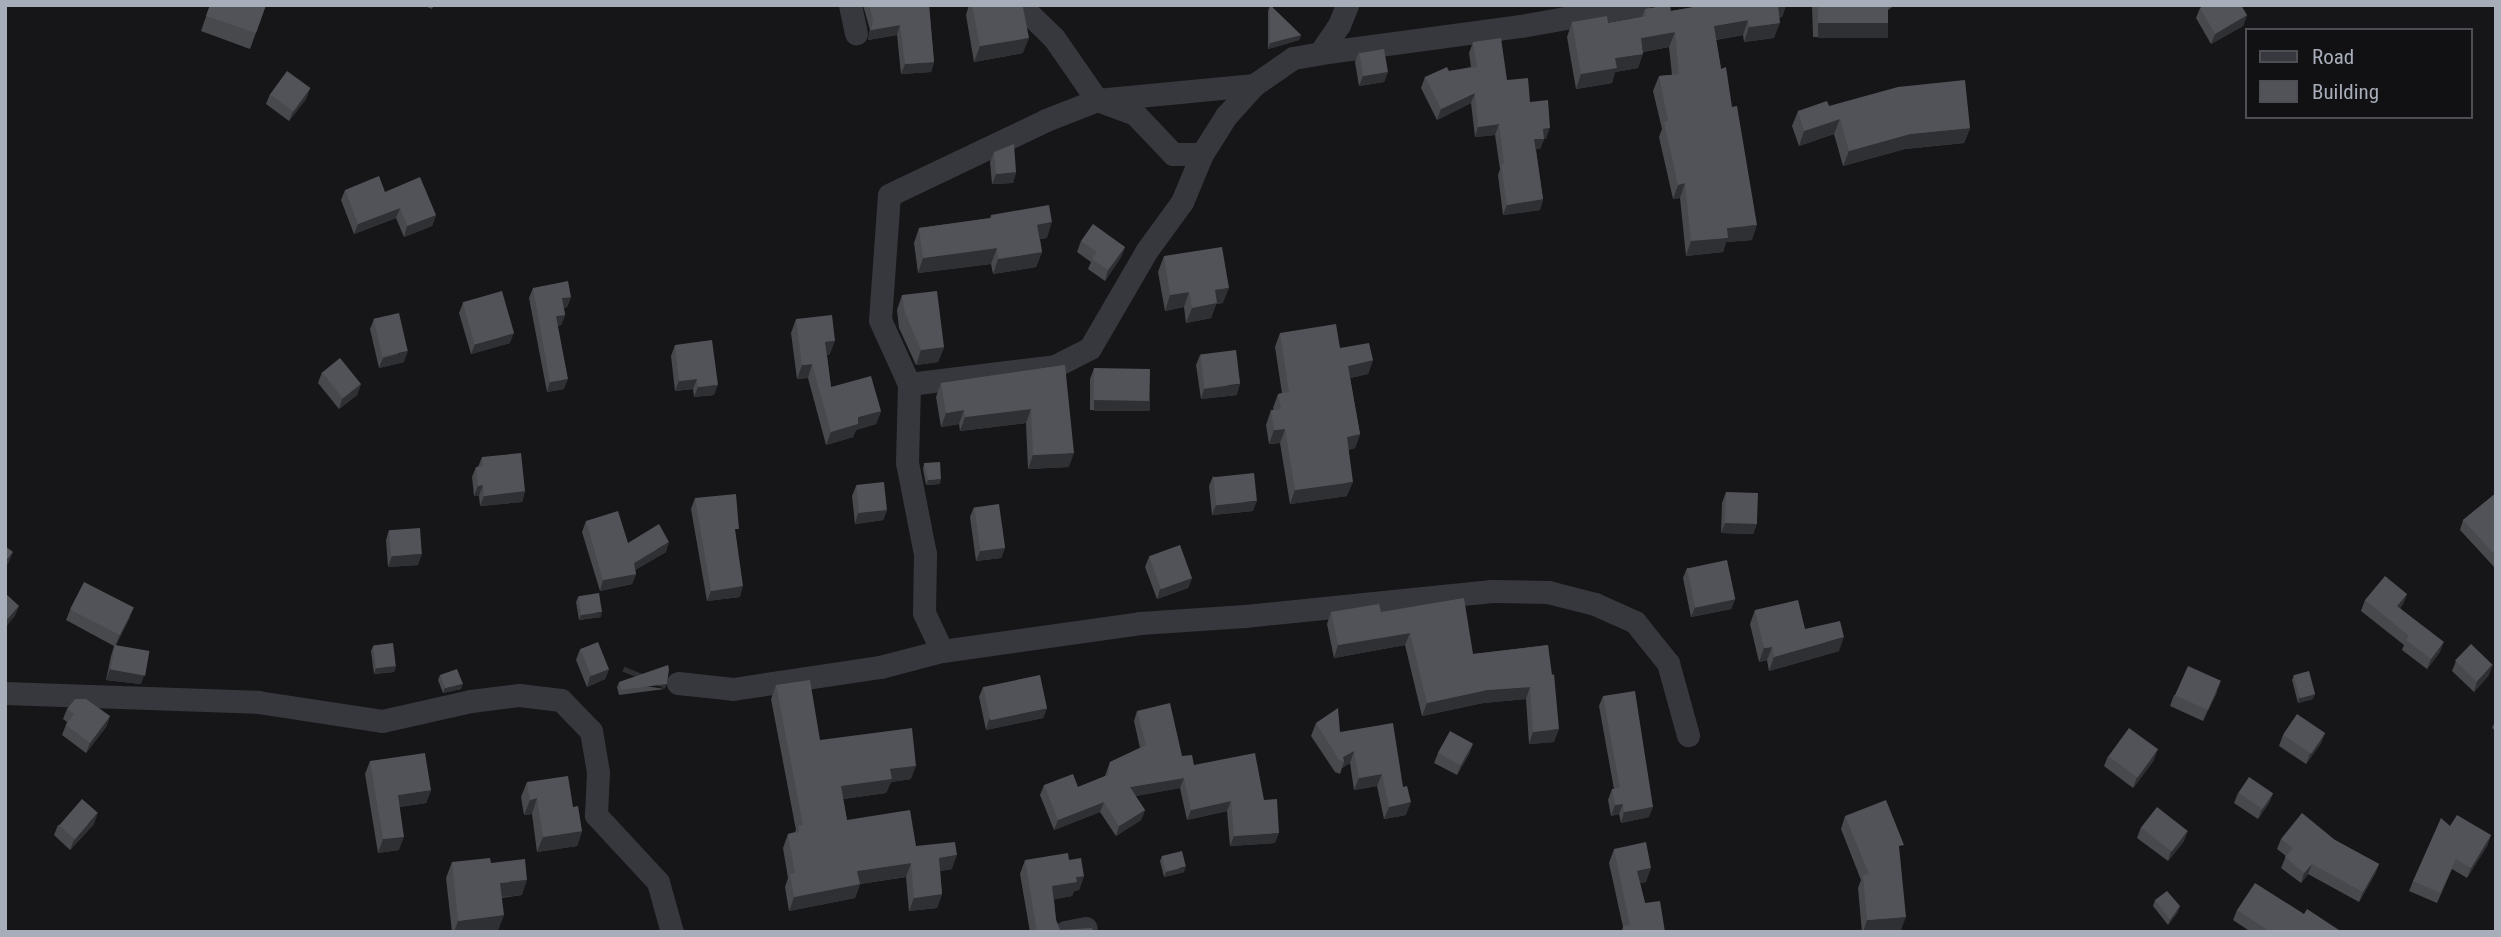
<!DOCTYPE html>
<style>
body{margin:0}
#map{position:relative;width:2501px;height:937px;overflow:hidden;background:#161618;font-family:"Roboto Condensed",sans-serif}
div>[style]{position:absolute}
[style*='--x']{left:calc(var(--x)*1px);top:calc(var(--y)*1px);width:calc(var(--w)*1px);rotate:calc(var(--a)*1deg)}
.street>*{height:23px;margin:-11.5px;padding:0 11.5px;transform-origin:11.5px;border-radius:11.5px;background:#37383e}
.wall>*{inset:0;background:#47494d}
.shaded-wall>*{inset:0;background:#2f3033;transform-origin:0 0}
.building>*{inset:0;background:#525359;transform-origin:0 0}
span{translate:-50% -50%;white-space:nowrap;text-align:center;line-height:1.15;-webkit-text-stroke:5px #111113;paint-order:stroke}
.frame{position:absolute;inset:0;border:7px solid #a7adb9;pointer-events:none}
.legend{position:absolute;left:2245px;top:28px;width:228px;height:91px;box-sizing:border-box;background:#111113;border:2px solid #4d4f55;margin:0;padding:9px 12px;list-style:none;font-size:21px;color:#a7adb9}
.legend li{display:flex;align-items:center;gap:14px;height:35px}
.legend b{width:35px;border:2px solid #4d4f55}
</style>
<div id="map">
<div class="street">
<div style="--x:850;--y:5;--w:29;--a:78"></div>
<div style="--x:1020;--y:5;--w:47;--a:44.1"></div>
<div style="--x:1054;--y:38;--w:75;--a:55.3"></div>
<div style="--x:1097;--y:100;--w:40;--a:20.2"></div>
<div style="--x:1135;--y:114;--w:55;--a:46.5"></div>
<div style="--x:1173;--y:154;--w:29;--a:0"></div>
<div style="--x:1320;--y:53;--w:203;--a:-7.7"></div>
<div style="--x:1521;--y:26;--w:120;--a:-10.1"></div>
<div style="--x:909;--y:384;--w:147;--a:-7"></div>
<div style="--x:1055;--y:366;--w:39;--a:-27"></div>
<div style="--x:1090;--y:348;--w:113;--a:-59.8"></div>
<div style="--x:1147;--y:250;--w:59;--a:-53.9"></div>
<div style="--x:1182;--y:202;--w:52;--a:-67.4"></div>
<div style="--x:1202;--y:154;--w:45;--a:-57.7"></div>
<div style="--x:1226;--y:116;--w:42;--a:-47.9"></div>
<div style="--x:1254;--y:85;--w:47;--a:-34.7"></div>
<div style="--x:1293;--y:58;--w:27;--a:-10"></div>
<div style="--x:1320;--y:53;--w:34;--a:-56"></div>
<div style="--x:1339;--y:25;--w:22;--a:-68"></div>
<div style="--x:942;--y:651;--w:200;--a:-8"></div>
<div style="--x:1140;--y:623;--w:105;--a:-3.8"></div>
<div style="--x:1245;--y:616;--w:248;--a:-5.8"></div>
<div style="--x:1492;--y:591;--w:56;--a:1"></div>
<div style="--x:1548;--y:592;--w:49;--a:14.3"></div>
<div style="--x:1595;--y:604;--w:44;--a:24.2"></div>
<div style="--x:1635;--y:622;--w:53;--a:51.2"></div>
<div style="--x:1668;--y:663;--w:75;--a:74.5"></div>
<div style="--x:678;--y:683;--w:55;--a:6.2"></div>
<div style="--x:733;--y:689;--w:149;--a:-8.5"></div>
<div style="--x:880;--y:667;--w:64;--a:-14.5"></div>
<div style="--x:942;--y:651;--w:42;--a:-115.3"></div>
<div style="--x:924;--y:613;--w:59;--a:-89"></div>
<div style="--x:925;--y:554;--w:94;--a:-101.1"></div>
<div style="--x:907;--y:462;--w:78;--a:-88.5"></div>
<div style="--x:909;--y:384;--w:70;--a:-114.4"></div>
<div style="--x:880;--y:320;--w:125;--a:-85.9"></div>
<div style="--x:889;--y:195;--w:174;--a:-25.5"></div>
<div style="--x:1046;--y:120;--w:55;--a:-21.4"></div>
<div style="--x:1097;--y:100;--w:158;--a:-5.5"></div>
<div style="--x:5;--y:693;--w:253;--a:2"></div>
<div style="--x:258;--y:702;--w:125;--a:8.7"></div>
<div style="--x:382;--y:721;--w:91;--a:-12.7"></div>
<div style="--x:471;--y:701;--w:48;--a:-7.1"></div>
<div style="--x:519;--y:695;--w:42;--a:6.8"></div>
<div style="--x:561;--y:700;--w:43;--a:45.9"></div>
<div style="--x:591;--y:731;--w:42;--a:80.3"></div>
<div style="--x:598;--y:772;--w:43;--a:92.7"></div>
<div style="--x:596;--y:815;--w:91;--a:47.2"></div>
<div style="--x:658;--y:882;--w:52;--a:74.4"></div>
<div style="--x:1065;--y:932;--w:21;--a:-11"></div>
</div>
<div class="wall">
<div style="clip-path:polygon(210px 5px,266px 5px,250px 49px,201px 31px)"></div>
<div style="clip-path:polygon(422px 5px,434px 5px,432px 9px)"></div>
<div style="clip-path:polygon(863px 5px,929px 5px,934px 62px,931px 72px,901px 74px,897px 35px,868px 40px,870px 30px)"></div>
<div style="clip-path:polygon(969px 5px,1022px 5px,1023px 53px,974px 62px,966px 15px)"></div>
<div style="clip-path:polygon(1270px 5px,1301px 35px,1299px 40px,1268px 49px,1268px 11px)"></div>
<div style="clip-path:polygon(1699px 5px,1786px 5px,1782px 17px,1779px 18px,1774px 38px,1744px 42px,1743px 35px,1716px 40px,1752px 240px,1726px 242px,1723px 252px,1686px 256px,1680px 198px,1673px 199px,1659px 137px,1662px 129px,1653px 91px,1659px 76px,1672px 75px,1669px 47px,1643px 52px,1638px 68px,1615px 72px,1612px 83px,1576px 89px,1567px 37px,1572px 22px,1608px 23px,1642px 17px,1645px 9px,1671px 11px,1699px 6px)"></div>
<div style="clip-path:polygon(1812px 5px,1895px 5px,1888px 10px,1883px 37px,1813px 37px)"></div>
<div style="clip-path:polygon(2200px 8px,2247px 15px,2243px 26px,2211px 44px,2196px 18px)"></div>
<div style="clip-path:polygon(1473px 42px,1507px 80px,1530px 102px,1546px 139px,1544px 139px,1540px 149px,1536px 149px,1543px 199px,1540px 210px,1503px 215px,1498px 175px,1500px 169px,1495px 135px,1475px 137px,1471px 103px,1437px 120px,1421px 88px,1425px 77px,1449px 71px,1471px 67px,1469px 53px)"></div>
<div style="clip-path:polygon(1359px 52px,1388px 72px,1384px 82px,1359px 86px,1355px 62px)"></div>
<div style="clip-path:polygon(310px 88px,306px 99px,289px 121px,266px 104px,270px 94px)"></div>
<div style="clip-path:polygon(1829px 106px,1970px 128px,1964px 143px,1905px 149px,1843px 166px,1834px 134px,1799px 146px,1792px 126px,1798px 111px)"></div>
<div style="clip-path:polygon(994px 152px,1016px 172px,1013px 183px,992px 184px,990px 162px)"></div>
<div style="clip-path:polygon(345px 190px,385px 192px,436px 215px,432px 226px,404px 237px,396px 218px,354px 234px,341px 200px)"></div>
<div style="clip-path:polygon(991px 215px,1047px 238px,1040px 239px,1042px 252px,1036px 267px,993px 274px,991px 264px,918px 273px,914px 243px,919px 228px,990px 218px)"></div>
<div style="clip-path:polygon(1081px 241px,1125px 247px,1121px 257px,1105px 281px,1088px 269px,1091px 262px,1077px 252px)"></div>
<div style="clip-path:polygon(1164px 256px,1223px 303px,1216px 304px,1211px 318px,1186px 323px,1184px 307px,1165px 311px,1158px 272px)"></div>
<div style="clip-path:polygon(533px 288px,571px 297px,567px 307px,564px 308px,565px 315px,561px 325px,557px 326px,564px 389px,547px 392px,529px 298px)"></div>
<div style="clip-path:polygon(902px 295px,944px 347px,938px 362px,916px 365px,899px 328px,897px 310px)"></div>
<div style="clip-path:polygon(463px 303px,510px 343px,471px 354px,459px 313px)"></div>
<div style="clip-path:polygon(374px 319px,404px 362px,379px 368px,370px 329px)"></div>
<div style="clip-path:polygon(796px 319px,830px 354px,827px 355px,831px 387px,881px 411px,876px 424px,856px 430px,853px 437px,826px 445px,808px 378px,797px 379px,791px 333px)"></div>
<div style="clip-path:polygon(1280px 333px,1340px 348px,1373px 360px,1368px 374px,1350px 378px,1360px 434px,1355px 448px,1348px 450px,1347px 496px,1290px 504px,1280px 443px,1269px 444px,1266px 425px,1271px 410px,1274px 410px,1273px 408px,1278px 394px,1282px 393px,1275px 347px)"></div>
<div style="clip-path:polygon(675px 345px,714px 395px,694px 397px,693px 389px,675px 391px,671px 356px)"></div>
<div style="clip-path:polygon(1200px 355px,1237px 395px,1201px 399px,1196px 365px)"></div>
<div style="clip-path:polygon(1065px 365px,1069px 467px,1028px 469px,1026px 423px,960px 431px,959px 424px,941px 427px,936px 397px,941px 383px)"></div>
<div style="clip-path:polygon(1094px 368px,1146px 410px,1090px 410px,1090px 379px)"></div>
<div style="clip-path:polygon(322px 372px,361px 384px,357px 395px,339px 409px,318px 383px)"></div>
<div style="clip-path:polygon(482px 457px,525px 491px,522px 502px,480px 506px,479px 496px,474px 496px,472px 477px,476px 467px,478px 467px)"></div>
<div style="clip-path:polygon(924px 463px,940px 484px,926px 485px,923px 469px)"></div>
<div style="clip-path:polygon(1213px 476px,1253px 511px,1212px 515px,1209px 486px)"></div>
<div style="clip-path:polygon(856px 486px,887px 510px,883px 520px,855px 524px,852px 496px)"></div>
<div style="clip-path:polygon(1726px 492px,1757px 523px,1753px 534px,1721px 533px,1722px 503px)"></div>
<div style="clip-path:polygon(2496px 493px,2496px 569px,2460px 530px,2463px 520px)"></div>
<div style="clip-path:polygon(695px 498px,736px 537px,740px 597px,707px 601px,691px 509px)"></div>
<div style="clip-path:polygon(974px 507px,1005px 548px,1001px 558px,976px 561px,970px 517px)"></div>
<div style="clip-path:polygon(586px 521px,628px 543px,666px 552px,635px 570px,636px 574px,632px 584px,600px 591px,582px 532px)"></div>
<div style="clip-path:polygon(389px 530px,418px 565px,388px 567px,386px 540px)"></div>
<div style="clip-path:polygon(1149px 557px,1192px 578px,1188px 588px,1157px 599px,1145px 567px)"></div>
<div style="clip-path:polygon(1687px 568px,1735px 599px,1731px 609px,1691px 617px,1683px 578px)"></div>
<div style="clip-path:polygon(2407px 594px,2403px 604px,2400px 608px,2440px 652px,2427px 669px,2402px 650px,2404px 645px,2361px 611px,2365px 600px)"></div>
<div style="clip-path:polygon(578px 597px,601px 617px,579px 620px,576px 602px)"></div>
<div style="clip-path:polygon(70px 610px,130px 617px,116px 645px,141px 684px,106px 680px,111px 656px,114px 646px,66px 620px)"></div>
<div style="clip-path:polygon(1755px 610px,1805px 629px,1839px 651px,1769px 671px,1767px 660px,1759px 662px,1750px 624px)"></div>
<div style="clip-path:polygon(1331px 612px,1381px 612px,1473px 654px,1548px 645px,1554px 742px,1529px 744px,1526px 699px,1483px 703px,1422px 716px,1405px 645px,1334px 658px,1327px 624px)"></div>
<div style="clip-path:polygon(373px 646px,396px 666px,394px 672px,374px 674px,371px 651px)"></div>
<div style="clip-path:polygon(580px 649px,609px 669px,605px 679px,587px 687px,576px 660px)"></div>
<div style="clip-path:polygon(2456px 661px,2489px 675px,2474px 692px,2452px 671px)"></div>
<div style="clip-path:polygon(440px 675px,461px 689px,443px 693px,438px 680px)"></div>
<div style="clip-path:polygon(2294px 675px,2313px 699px,2298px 703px,2292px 680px)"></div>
<div style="clip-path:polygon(619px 682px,665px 689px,619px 695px,617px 687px)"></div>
<div style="clip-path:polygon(776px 685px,820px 740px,911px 779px,891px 782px,886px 793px,843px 799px,847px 820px,916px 846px,952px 869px,940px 871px,942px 894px,937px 908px,909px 911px,906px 877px,860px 884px,855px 898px,789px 911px,785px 887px,788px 878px,783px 848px,788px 834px,795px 832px,796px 830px,771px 699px)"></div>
<div style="clip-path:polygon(983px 687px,1047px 708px,1043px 718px,986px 730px,979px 697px)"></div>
<div style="clip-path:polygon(2217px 692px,2203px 721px,2170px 706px,2174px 695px)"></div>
<div style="clip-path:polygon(1603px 696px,1649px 817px,1621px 823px,1619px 814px,1611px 816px,1608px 800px,1612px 789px,1614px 789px,1599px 706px)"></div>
<div style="clip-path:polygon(67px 709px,110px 716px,106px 727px,86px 753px,62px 735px,67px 722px,63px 719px)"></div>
<div style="clip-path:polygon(1137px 711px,1182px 756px,1194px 765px,1264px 800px,1275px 843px,1230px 846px,1227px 811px,1187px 820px,1180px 788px,1135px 796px,1145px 810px,1141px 820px,1116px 836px,1100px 812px,1054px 830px,1040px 795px,1044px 785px,1078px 787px,1105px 776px,1110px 762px,1140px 748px,1134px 721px)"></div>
<div style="clip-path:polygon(2496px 719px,2496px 731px,2492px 728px)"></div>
<div style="clip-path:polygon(1316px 723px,1340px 732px,1403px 787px,1406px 815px,1384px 819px,1377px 786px,1354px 790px,1350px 763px,1342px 768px,1340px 774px,1335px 772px,1311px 736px)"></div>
<div style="clip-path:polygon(2325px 733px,2321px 743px,2306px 764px,2279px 746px,2283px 735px)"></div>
<div style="clip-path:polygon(1473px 744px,1469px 754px,1457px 775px,1434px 763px,1438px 753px)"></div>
<div style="clip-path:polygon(2108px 756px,2154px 760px,2133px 788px,2104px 766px)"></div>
<div style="clip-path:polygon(370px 761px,431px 790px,426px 803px,399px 807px,399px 850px,378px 853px,365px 774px)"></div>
<div style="clip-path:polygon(527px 782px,582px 831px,577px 846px,537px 852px,532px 814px,524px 815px,521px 797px)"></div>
<div style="clip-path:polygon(2238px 793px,2273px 793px,2269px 803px,2258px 819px,2234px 803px)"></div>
<div style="clip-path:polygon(1845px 816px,1900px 855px,1901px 930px,1862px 932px,1858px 888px,1861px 880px,1841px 829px)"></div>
<div style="clip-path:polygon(94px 824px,70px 850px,54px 835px,58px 825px)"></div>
<div style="clip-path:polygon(2450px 826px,2491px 835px,2487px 846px,2467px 878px,2452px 869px,2437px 903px,2409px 891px,2413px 881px)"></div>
<div style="clip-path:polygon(2141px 827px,2184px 841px,2168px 861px,2137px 838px)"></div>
<div style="clip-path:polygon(2281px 839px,2335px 840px,2379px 864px,2375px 874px,2359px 902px,2308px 874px,2301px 883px,2281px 868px,2286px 856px,2277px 849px)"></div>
<div style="clip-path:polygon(1614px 849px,1646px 882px,1640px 883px,1645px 903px,1665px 932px,1621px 932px,1623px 927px,1609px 863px)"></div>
<div style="clip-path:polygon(1162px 856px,1184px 872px,1164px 877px,1160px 861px)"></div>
<div style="clip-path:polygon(1025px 860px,1084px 876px,1079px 890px,1074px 891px,1072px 896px,1054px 899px,1056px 920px,1060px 930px,1093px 932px,1030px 932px,1020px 874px)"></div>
<div style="clip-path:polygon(452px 862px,491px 863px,522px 895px,502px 898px,498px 931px,452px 932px,446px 878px)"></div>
<div style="clip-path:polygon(2155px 900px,2178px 912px,2168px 925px,2153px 906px)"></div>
<div style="clip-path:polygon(2237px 910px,2304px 914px,2342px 932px,2251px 932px,2233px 920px)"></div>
</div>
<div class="shaded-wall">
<div style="clip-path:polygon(1777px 5px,1786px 5px,1782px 17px,1772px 18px)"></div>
<div style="clip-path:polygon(2247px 15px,2243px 26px,2211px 44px,2215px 34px)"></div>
<div style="clip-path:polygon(1748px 20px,1743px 35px,1708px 41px,1714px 26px)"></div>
<div style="clip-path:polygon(1780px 23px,1774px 38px,1744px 42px,1749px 27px)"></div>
<div style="left:1818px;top:23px;width:70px;height:15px"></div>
<div style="clip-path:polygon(900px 25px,897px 35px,868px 40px,871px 30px)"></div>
<div style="clip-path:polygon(1675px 32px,1669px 47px,1635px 53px,1641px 38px)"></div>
<div style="clip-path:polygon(1301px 35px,1299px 40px,1268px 49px,1270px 43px)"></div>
<div style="clip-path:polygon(1029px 38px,1023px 53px,974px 62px,980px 46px)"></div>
<div style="clip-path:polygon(1643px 54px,1638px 68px,1615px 72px,1612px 83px,1576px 89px,1581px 74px,1615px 58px)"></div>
<div style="clip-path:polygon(934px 62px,931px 72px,901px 74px,905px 64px)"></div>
<div style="clip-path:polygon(1388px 72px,1384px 82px,1359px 86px,1363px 76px)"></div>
<div style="clip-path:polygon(310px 88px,306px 99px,289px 121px,293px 111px)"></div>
<div style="clip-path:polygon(1475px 93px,1471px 103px,1437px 120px,1441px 109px)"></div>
<div style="clip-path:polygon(1840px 119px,1834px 134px,1799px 146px,1804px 131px)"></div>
<div style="clip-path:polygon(1499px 124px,1495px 135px,1475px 137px,1478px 127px)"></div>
<div style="clip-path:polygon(1550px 128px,1546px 139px,1544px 139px,1540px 149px,1530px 150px,1534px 139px,1543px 129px)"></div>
<div style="clip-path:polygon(1970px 128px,1964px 143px,1905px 149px,1843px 166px,1849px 151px,1910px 134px)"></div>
<div style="clip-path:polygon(1016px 172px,1013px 183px,992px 184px,996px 174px)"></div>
<div style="clip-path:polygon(1685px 183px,1680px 198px,1673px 199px,1678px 185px)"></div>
<div style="clip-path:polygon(1543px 199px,1540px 210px,1503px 215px,1507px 205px)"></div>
<div style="clip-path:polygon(400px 208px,396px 218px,354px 234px,358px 224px)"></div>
<div style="clip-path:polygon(436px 215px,432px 226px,404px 237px,407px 226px)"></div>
<div style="clip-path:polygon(1052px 222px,1047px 238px,1032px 240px,1037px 225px)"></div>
<div style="clip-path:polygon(1757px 225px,1752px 240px,1726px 242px,1723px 252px,1686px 256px,1691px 241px,1727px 228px)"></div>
<div style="clip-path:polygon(1125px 247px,1121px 257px,1105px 281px,1108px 270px)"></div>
<div style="clip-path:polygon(997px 248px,991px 264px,918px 273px,923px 258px)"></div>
<div style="clip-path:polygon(1042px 252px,1036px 267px,993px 274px,998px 259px)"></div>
<div style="clip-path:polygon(1229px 288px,1223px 303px,1216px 304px,1211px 318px,1186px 323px,1192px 308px,1215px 290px)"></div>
<div style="clip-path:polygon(1189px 292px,1184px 307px,1165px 311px,1170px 295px)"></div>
<div style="clip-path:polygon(571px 297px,567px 307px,558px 309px,562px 298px)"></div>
<div style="clip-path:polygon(565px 315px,561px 325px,552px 327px,556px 316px)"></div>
<div style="clip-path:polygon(514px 333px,510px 343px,471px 354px,475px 344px)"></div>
<div style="clip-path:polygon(835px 341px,830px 354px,821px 356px,825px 342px)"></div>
<div style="clip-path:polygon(944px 347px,938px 362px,916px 365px,921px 350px)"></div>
<div style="clip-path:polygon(408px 351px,404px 362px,379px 368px,383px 358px)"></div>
<div style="clip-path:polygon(1373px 360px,1368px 374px,1343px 380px,1348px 366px)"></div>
<div style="clip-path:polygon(812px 364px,808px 378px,797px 379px,802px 365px)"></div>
<div style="clip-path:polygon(568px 379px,564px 389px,547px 392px,550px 382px)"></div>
<div style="clip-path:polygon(697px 379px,693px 389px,675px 391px,679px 381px)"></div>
<div style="clip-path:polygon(361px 384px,357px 395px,339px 409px,342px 399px)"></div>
<div style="clip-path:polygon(1240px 384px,1237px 395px,1201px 399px,1204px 389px)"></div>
<div style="clip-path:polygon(718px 385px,714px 395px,694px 397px,698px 387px)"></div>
<div style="left:1094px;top:400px;width:56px;height:11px"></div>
<div style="clip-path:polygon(1031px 409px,1026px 423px,960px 431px,965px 417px)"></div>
<div style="clip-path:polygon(964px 410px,959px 424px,941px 427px,946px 413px)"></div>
<div style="clip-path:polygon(881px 411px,876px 424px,856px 430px,853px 437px,826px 445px,831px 432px,858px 417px)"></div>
<div style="clip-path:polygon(1285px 429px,1280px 443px,1269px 444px,1274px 430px)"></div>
<div style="clip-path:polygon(1360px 434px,1355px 448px,1341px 451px,1347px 437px)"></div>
<div style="clip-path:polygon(1074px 453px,1069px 467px,1028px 469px,1033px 455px)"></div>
<div style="clip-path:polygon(941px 479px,940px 484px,926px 485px,928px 480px)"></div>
<div style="clip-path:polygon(1353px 482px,1347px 496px,1290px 504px,1295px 490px)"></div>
<div style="clip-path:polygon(483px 485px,479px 496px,474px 496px,478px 486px)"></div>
<div style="clip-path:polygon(525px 491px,522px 502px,480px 506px,484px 496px)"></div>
<div style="clip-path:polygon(1257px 501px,1253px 511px,1212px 515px,1216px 505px)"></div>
<div style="clip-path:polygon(887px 510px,883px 520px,855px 524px,858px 513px)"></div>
<div style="clip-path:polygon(1725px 523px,1757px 523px,1753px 534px,1721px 533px)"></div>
<div style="clip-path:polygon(669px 542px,666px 552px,630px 573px,634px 563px)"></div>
<div style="clip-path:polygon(1005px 548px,1001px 558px,976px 561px,980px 551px)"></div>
<div style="clip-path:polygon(13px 552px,9px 562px,5px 568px,5px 562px)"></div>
<div style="clip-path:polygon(422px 554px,418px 565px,388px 567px,392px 556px)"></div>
<div style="clip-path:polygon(636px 574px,632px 584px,600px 591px,603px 580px)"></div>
<div style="clip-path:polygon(1192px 578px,1188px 588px,1157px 599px,1160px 589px)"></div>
<div style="clip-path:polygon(743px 586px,740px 597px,707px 601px,711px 591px)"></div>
<div style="clip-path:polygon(2407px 594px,2403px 604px,2393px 616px,2397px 606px)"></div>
<div style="clip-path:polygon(1735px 599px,1731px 609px,1691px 617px,1695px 607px)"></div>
<div style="clip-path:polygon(19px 606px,15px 616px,5px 628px,5px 622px)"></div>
<div style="clip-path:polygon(134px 607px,130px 617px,115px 646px,119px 636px)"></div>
<div style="clip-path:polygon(602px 612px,601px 617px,579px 620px,581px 615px)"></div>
<div style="clip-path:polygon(1410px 633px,1405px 645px,1334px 658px,1338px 645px)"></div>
<div style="clip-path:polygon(1844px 637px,1839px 651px,1769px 671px,1774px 657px)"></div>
<div style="clip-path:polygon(2444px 642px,2440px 652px,2427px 669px,2431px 659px)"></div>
<div style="clip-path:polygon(1772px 647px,1767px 660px,1759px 662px,1764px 648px)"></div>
<div style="clip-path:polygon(2493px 665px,2489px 675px,2474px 692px,2477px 681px)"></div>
<div style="clip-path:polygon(396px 666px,394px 672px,374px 674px,376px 668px)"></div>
<div style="clip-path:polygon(110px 669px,145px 673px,141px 684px,106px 680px)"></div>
<div style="clip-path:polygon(609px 669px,605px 679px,587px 687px,590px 676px)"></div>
<div style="clip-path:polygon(2221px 681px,2217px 692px,2203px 721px,2207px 711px)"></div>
<div style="clip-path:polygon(463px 684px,461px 689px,443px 693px,445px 688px)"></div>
<div style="left:667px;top:684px;width:5px;height:46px;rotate:112deg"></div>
<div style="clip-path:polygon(1530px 687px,1526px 699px,1483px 703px,1422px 716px,1427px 703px,1487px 690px)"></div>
<div style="clip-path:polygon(2315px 694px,2313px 699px,2298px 703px,2299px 697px)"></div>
<div style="clip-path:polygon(1047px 708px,1043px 718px,986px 730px,989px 719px)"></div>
<div style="clip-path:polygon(110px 716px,106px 727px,86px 753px,90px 743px)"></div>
<div style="clip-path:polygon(1559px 729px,1554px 742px,1529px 744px,1533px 732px)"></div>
<div style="clip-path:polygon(2325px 733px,2321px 743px,2306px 764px,2310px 754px)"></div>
<div style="clip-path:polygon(1473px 744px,1469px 754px,1457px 775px,1461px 765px)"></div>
<div style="clip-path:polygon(2158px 749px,2154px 760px,2133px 788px,2137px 777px)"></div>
<div style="clip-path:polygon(1354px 751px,1350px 763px,1342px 768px,1344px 762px,1343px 757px)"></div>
<div style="clip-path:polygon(916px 766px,911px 779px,891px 782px,886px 793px,836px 800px,841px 786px,890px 769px)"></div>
<div style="clip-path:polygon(1382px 774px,1377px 786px,1354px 790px,1359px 778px)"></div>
<div style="clip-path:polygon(1184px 778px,1180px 788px,1126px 798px,1130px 787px)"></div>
<div style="clip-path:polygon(431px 790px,426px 803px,393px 808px,398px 795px)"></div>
<div style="clip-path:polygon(2273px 793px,2269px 803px,2258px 819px,2262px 809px)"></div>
<div style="clip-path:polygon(537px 798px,532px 814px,524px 815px,530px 800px)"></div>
<div style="clip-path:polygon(1231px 801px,1227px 811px,1187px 820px,1191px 810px)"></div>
<div style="clip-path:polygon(1104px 802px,1100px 812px,1054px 830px,1058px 820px)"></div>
<div style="clip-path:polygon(1411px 802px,1406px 815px,1384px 819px,1389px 807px)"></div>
<div style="clip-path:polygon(1623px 804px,1619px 814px,1611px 816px,1615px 805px)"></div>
<div style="clip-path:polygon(1653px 807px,1649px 817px,1621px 823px,1624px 812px)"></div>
<div style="clip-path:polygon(1145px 810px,1141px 820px,1116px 836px,1119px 826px)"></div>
<div style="clip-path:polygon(98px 813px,94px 824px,70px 850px,74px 840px)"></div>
<div style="clip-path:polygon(582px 831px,577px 846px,537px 852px,543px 837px)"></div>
<div style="clip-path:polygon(2188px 831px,2184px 841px,2168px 861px,2171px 851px)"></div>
<div style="clip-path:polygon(1279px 833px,1275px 843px,1230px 846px,1234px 836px)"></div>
<div style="clip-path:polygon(2491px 835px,2487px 846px,2467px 878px,2471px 868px)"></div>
<div style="clip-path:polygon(404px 837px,399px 850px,378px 853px,383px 839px)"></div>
<div style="clip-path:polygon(957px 855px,952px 869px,934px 872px,939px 858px)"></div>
<div style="clip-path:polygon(911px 863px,906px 877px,852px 885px,857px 871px)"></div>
<div style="clip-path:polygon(2312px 864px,2308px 874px,2301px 883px,2304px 873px)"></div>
<div style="clip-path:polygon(2379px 864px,2375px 874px,2359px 902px,2363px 892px)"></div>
<div style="clip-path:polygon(1186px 867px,1184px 872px,1164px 877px,1166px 872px)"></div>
<div style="clip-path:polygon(1651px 868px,1646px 882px,1632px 885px,1637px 871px)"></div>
<div style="clip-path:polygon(1084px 876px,1079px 890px,1074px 891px,1072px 896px,1047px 901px,1052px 886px,1076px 877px)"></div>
<div style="clip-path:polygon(527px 880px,522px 895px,494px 898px,500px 883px)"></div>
<div style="clip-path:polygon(860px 884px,855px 898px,789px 911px,794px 897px)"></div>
<div style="clip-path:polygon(942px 894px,937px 908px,909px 911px,914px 898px)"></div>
<div style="clip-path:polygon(2180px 906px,2178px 912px,2168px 925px,2170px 920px)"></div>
<div style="clip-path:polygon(504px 915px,498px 931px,454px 932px,458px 921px)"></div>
<div style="clip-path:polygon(1906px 917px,1901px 930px,1863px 932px,1867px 920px)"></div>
</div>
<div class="building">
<div style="clip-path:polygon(210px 5px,266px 5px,256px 33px,206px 16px)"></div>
<div style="clip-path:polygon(869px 5px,929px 5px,934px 62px,905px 64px,900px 25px,871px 30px,873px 20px)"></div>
<div style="clip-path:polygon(972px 5px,1022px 5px,1023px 7px,1029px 38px,980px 46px)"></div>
<div style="clip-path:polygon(1270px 5px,1301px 35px,1270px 43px)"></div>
<div style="clip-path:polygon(1667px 5px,1670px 5px,1671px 11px,1706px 5px,1778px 5px,1780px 23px,1749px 27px,1748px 20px,1714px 26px,1721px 69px,1726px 67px,1732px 107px,1737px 106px,1757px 225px,1727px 228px,1728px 238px,1691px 241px,1685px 183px,1678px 185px,1664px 122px,1668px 121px,1659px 76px,1679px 74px,1675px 32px,1641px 38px,1643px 54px,1615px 58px,1617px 68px,1581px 74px,1572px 22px,1607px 16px,1608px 23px,1646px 16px,1645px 9px)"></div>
<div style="left:1818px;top:5px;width:70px;height:18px"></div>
<div style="clip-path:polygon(2204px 5px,2241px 5px,2247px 15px,2215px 34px,2200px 8px)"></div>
<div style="clip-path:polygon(1501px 38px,1507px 80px,1528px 78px,1530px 102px,1548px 100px,1550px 128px,1543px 129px,1544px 139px,1534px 139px,1543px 199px,1507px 205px,1501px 165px,1504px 164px,1499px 124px,1478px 127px,1475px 93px,1441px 109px,1425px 77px,1447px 67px,1449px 71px,1477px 67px,1473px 42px)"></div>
<div style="left:1384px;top:49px;width:23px;height:25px;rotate:80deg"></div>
<div style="left:287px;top:71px;width:29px;height:29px;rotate:36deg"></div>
<div style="clip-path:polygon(1965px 80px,1970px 128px,1910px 134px,1849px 151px,1840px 119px,1804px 131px,1798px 111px,1827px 101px,1829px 106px,1898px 87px)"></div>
<div style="clip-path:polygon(1014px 144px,1016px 172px,996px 174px,994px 152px)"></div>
<div style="clip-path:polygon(379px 176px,385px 192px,420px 177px,436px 215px,407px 226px,400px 208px,358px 224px,345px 190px)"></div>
<div style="clip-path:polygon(1049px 205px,1052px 222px,1037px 225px,1042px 252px,998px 259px,997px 248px,923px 258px,919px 228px,992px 218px,991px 215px)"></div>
<div style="clip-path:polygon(1093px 224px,1125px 247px,1108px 270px,1092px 259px,1097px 252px,1081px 241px)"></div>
<div style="clip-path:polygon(1222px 247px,1229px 288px,1215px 290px,1217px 303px,1192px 308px,1189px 292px,1170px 295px,1164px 256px)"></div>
<div style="clip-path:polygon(568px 281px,571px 297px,562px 298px,565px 315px,556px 316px,568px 379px,550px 382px,533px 288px)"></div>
<div style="left:502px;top:291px;width:44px;height:41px;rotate:74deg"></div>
<div style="clip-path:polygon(937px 291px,944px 347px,921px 350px,905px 313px,902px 295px)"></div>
<div style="left:399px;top:313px;width:39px;height:26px;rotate:77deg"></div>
<div style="clip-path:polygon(832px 315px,835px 341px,825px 342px,831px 387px,871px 376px,881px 411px,858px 417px,858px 424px,831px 432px,812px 364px,802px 365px,796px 319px)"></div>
<div style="clip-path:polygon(1336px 324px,1340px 348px,1369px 343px,1373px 360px,1348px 366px,1360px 434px,1347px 437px,1353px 482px,1295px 490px,1285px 429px,1274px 430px,1271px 410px,1281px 409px,1278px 394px,1289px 392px,1280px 333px)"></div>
<div style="clip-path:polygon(712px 340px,718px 385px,698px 387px,697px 379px,679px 381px,675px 345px)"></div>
<div style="left:1236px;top:350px;width:34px;height:36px;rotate:83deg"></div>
<div style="left:340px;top:358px;width:33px;height:23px;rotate:51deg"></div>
<div style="clip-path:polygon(1065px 365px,1074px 453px,1033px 455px,1031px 409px,965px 417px,964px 410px,946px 413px,941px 383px)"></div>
<div style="left:1094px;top:368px;width:56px;height:32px;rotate:1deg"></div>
<div style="clip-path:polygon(521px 453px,525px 491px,484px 496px,483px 485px,478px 486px,476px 467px,483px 466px,482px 457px)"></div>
<div style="clip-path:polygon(940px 462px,941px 479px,928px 480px,924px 463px)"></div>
<div style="left:1254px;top:473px;width:28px;height:41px;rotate:84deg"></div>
<div style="left:884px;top:482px;width:28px;height:28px;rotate:84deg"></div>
<div style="left:1726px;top:492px;width:32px;height:31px;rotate:2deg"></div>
<div style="clip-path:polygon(2496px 493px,2496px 556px,2463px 520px)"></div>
<div style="clip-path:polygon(736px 494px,739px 529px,735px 529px,743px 586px,711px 591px,695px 498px)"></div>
<div style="left:999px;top:504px;width:44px;height:25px;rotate:82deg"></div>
<div style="clip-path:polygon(618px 511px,628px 543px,659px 524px,669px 542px,634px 563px,636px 574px,603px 580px,586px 521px)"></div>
<div style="left:420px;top:528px;width:26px;height:31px;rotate:86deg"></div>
<div style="left:1180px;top:545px;width:35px;height:33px;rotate:70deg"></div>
<div style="clip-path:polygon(5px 546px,13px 552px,5px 562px)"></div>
<div style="left:1727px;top:560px;width:40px;height:41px;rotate:78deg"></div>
<div style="clip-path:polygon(2385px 576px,2407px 594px,2397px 606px,2444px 642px,2431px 659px,2406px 640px,2409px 636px,2365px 600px)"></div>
<div style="left:84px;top:582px;width:56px;height:31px;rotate:27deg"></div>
<div style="clip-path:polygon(5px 593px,19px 606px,5px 622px)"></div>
<div style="left:599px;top:593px;width:19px;height:21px;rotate:81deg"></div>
<div style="clip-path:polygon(1464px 598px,1473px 654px,1548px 645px,1552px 675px,1554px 674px,1559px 729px,1533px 732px,1530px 687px,1487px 690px,1427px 703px,1410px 633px,1338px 645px,1331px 612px,1379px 604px,1381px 612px)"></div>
<div style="clip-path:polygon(1798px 600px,1805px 629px,1840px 621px,1844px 637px,1774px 657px,1772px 647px,1764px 648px,1755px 610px)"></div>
<div style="left:598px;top:642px;width:29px;height:19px;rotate:68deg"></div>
<div style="left:393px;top:643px;width:23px;height:20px;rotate:83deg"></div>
<div style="left:2471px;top:644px;width:30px;height:23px;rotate:44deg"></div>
<div style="left:115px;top:645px;width:35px;height:25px;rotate:10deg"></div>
<div style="clip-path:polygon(668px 665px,669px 669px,667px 684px,621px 690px,619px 682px)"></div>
<div style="left:2188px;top:666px;width:36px;height:32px;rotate:24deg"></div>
<div style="clip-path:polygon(457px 669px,463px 684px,445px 688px,440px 675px)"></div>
<div style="left:2309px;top:671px;width:24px;height:16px;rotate:75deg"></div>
<div style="left:1040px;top:675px;width:34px;height:58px;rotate:78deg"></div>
<div style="clip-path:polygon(810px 680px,820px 740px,912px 728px,916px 766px,890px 769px,892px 779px,841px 786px,847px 820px,910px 810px,916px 846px,955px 842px,957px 855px,939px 858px,942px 894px,914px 898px,911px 863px,857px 871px,860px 884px,794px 897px,790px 874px,795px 873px,788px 834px,799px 832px,798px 826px,803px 825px,776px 685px)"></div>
<div style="clip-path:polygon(1635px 691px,1653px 807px,1624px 812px,1623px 804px,1615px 805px,1612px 789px,1620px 788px,1603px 696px)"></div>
<div style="clip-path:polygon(75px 699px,86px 699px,110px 716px,90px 743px,66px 725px,74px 714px,67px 709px)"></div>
<div style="clip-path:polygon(1170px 703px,1182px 756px,1192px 755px,1194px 765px,1255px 753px,1264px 800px,1277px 799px,1279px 833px,1234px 836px,1231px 801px,1191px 810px,1184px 778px,1130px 787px,1145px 810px,1119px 826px,1104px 802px,1058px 820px,1044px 785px,1073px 774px,1078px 787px,1108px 775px,1110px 762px,1146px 745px,1137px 711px)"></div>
<div style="clip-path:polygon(1338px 708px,1340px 732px,1393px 723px,1403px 787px,1407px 786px,1411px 802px,1389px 807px,1382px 774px,1359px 778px,1354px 751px,1343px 757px,1344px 762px,1339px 760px,1316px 723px)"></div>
<div style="left:2297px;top:714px;width:34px;height:25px;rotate:34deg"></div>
<div style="left:2129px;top:728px;width:36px;height:35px;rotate:36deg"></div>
<div style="left:1450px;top:731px;width:26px;height:25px;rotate:29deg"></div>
<div style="clip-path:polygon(425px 753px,431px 790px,398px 795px,404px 837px,383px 839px,370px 761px)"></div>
<div style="clip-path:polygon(568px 776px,573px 807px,578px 806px,582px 831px,543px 837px,537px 798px,530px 800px,527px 782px)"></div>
<div style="left:2249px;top:777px;width:29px;height:19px;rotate:34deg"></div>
<div style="left:82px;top:799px;width:21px;height:35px;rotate:41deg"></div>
<div style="clip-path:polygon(1886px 800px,1904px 845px,1899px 846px,1906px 917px,1867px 920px,1863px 875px,1869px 874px,1845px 816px)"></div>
<div style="left:2157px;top:807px;width:39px;height:26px;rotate:38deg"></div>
<div style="clip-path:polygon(2302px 813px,2335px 840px,2379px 864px,2363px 892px,2312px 864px,2304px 873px,2285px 857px,2293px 848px,2281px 839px)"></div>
<div style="clip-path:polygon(2457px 815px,2491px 835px,2471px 868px,2456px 859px,2440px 893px,2413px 881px,2441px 818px,2450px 826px)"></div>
<div style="clip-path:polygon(1646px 842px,1651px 868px,1637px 871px,1645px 903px,1660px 901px,1665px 932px,1624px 932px,1623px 926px,1630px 925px,1614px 849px)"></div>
<div style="left:1182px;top:851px;width:16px;height:21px;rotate:76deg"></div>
<div style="clip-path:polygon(1068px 853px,1069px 860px,1081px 858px,1084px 876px,1076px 877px,1077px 882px,1052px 886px,1056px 920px,1060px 930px,1092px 928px,1093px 932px,1037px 932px,1025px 860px)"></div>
<div style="clip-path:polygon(490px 858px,491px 863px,525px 859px,527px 880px,500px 883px,504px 915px,458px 921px,452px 862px)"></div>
<div style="clip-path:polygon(2255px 883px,2304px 914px,2307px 909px,2342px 932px,2271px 932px,2237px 910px)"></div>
<div style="clip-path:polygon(2167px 891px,2180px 906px,2170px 920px,2155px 900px)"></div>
</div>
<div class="frame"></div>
<ul class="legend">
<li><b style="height:9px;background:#37383e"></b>Road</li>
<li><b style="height:19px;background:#525359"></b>Building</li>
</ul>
</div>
